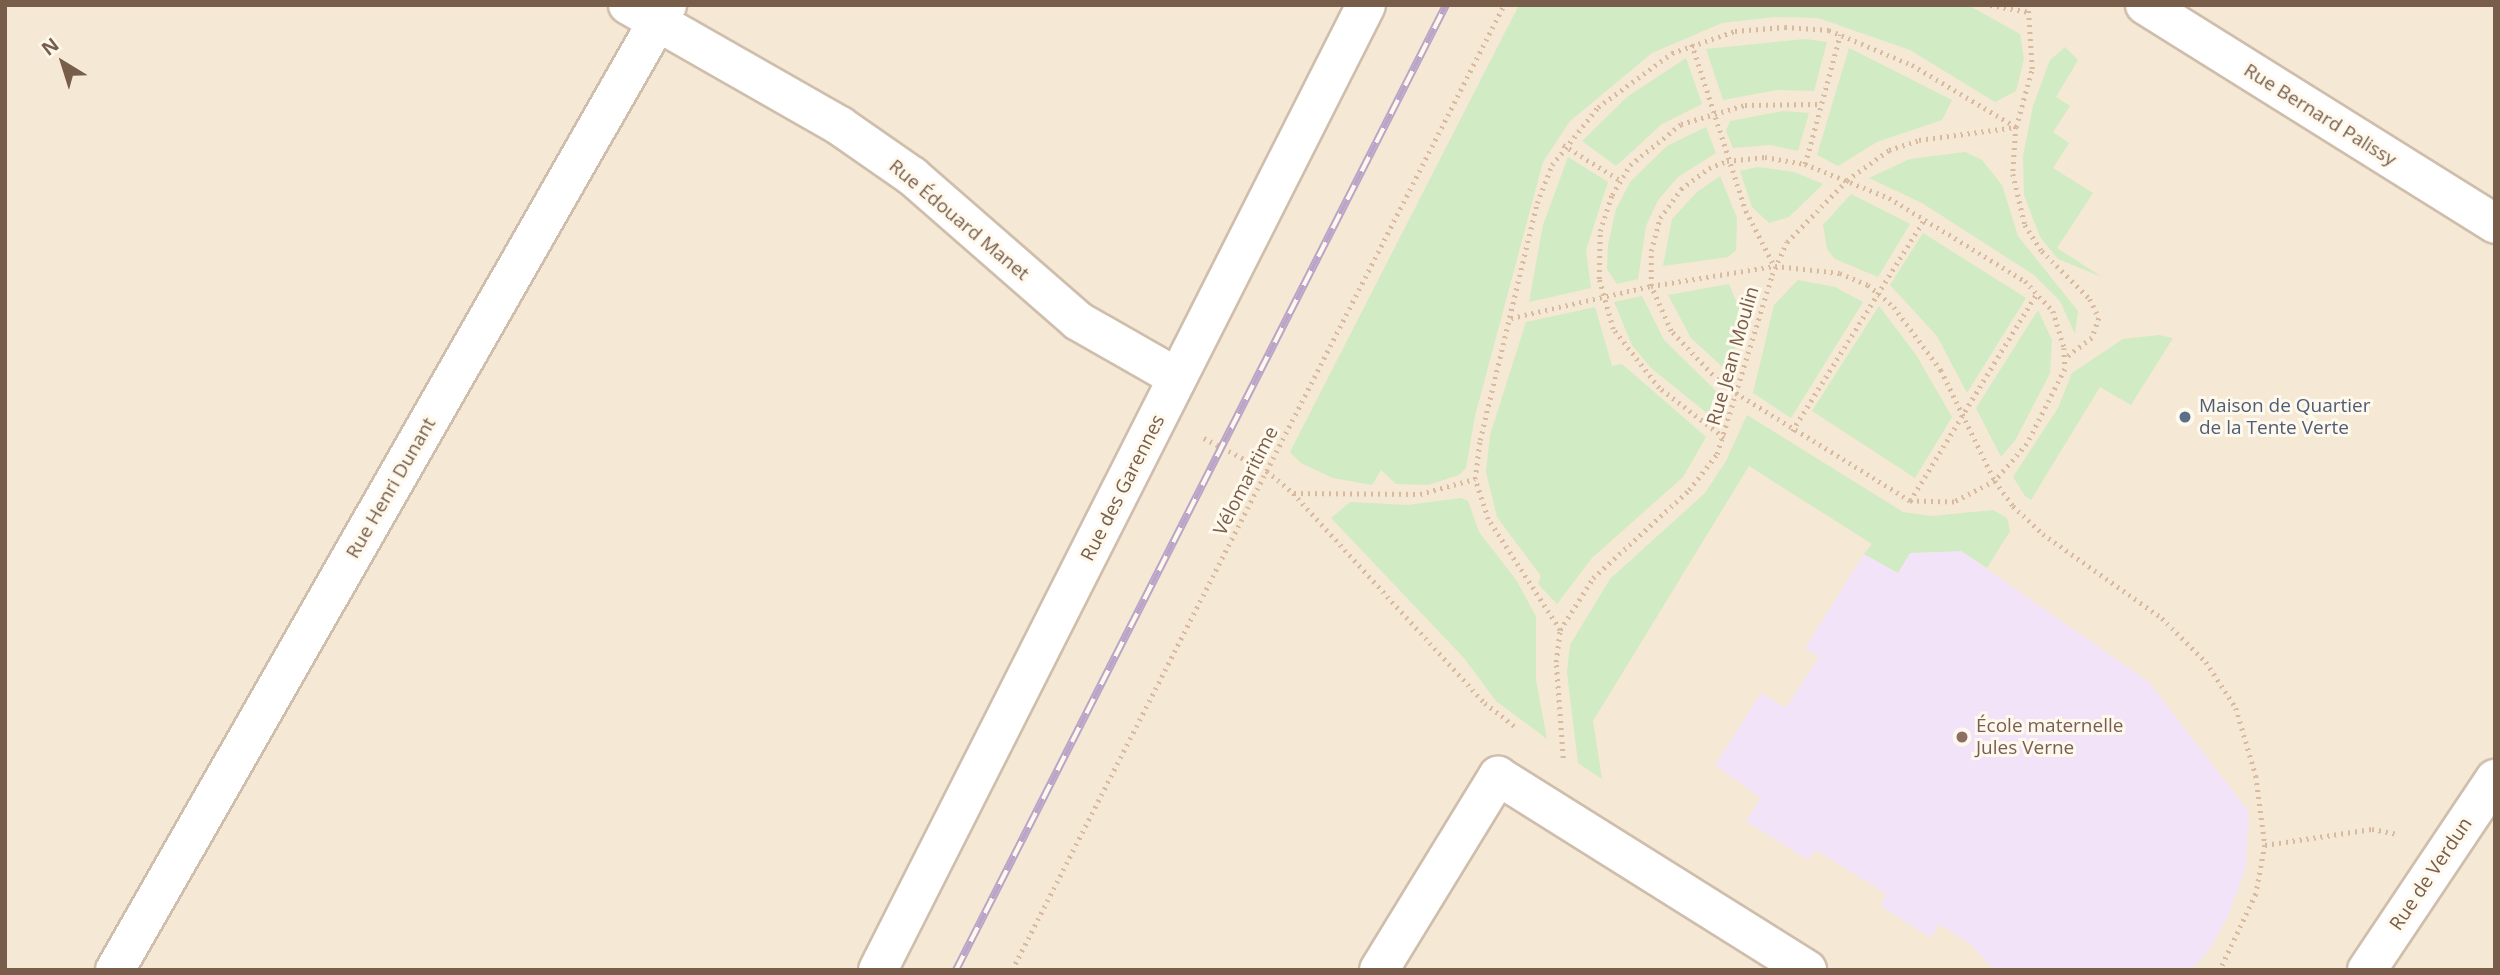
<!DOCTYPE html>
<meta charset="utf-8">
<style>
body{margin:0}
#map{position:relative;width:2500px;height:975px;overflow:hidden;background:#fdf6e6;font-family:"Open Sans",sans-serif}
div>[style]{position:absolute}
[style*='--x']{left:calc(var(--x)*1px);top:calc(var(--y)*1px);width:calc(var(--w)*1px);rotate:calc(var(--a)*1deg)}
.residential>*{inset:0;background:#f5e8d4;transform-origin:0 0}
.education>*{inset:0;background:#f3e3f9}
.green>*{inset:0;background:#d1ebc4}
.path>*{height:4.5px;margin-top:-2.25px;transform-origin:0;background:repeating-linear-gradient(90deg,#d9baa0 0 2px,transparent 0 7px)}
.roads{filter:drop-shadow(2px 0 #cfbeac) drop-shadow(-2px 0 #cfbeac) drop-shadow(0 2px #cfbeac) drop-shadow(0 -2px #cfbeac)}
.minor>*{height:38px;margin:-19px;padding:0 19px;transform-origin:19px;border-radius:19px;background:#fff}
.rail>*{height:8px;margin-top:-4px;transform-origin:0;background:repeating-linear-gradient(90deg,#fff9ed 0 16px,#baa4c8 0 32px);box-sizing:border-box;border-block:2px solid #baa4c8}
.dots>*{width:19px;height:19px;translate:-50% -50%;box-sizing:border-box;border:4px solid #fff9ed;border-radius:50%}
span{translate:-50% -50%;white-space:nowrap;text-align:center;line-height:1.15;-webkit-text-stroke:6px #fff9ed;paint-order:stroke}
.street-label{font-size:19px;color:#775d4a}
.service-label{font-size:19px;color:#4e5e75}
.left{translate:0 -50%;text-align:left}
.education-label{font-size:19px;color:#785e54}
.frame{position:absolute;inset:0;border:7px solid #775d4a;pointer-events:none}
.north{position:absolute;left:28px;top:28px;width:70px;height:70px;-webkit-text-stroke:5px #fff9ed;paint-order:stroke;rotate:322deg;font-size:19px;font-weight:700;line-height:28px;text-align:center;color:#775d4a}
.north::after{content:'';display:block;margin:auto;width:24px;height:32px;background:#775d4a;clip-path:polygon(50% 0,100% 100%,50% 72%,0 100%)}
</style>
<div id="map">
<div class="residential">
<div style="left:5px;top:5px;width:2490px;height:965px"></div>
</div>
<div class="education">
<div style="clip-path:polygon(1961px 551px,2149px 682px,2249px 812px,2246px 867px,2228px 916px,2209px 950px,2191px 970px,1994px 970px,1969px 943px,1939px 924px,1931px 938px,1881px 906px,1886px 894px,1816px 850px,1808px 860px,1746px 821px,1761px 798px,1715px 765px,1761px 693px,1786px 708px,1819px 657px,1805px 648px,1864px 554px,1898px 573px,1910px 553px)"></div>
</div>
<div class="green">
<div style="clip-path:polygon(1519px 5px,1968px 5px,2020px 34px,2024px 59px,2016px 91px,1995px 102px,1910px 50px,1818px 18px,1774px 17px,1722px 23px,1652px 53px,1570px 121px,1543px 162px,1475px 416px,1466px 468px,1459px 475px,1428px 485px,1396px 484px,1381px 470px,1372px 485px,1333px 478px,1301px 463px,1290px 452px)"></div>
<div style="clip-path:polygon(1805px 39px,1827px 42px,1814px 91px,1777px 90px,1723px 100px,1706px 49px)"></div>
<div style="clip-path:polygon(2065px 47px,2078px 60px,2056px 97px,2070px 106px,2053px 132px,2069px 143px,2053px 168px,2093px 193px,2057px 248px,2102px 277px,2058px 259px,2040px 237px,2024px 195px,2023px 156px,2033px 106px,2050px 60px)"></div>
<div style="clip-path:polygon(1849px 48px,1952px 100px,1942px 120px,1877px 142px,1838px 166px,1817px 155px)"></div>
<div style="clip-path:polygon(1686px 58px,1702px 104px,1662px 124px,1616px 166px,1582px 141px,1627px 97px)"></div>
<div style="clip-path:polygon(1783px 111px,1809px 113px,1798px 151px,1770px 145px,1733px 148px,1726px 131px,1730px 121px)"></div>
<div style="clip-path:polygon(1706px 127px,1716px 153px,1678px 177px,1658px 200px,1646px 226px,1638px 279px,1617px 284px,1607px 269px,1608px 245px,1616px 209px,1631px 181px,1667px 146px)"></div>
<div style="clip-path:polygon(1965px 152px,1982px 160px,2002px 185px,2018px 236px,2078px 311px,2075px 334px,2060px 301px,2034px 275px,1922px 203px,1869px 178px,1910px 159px)"></div>
<div style="clip-path:polygon(1568px 157px,1608px 182px,1586px 250px,1591px 288px,1529px 302px,1543px 225px)"></div>
<div style="clip-path:polygon(1757px 167px,1794px 172px,1823px 184px,1789px 217px,1769px 223px,1752px 207px,1740px 171px)"></div>
<div style="clip-path:polygon(1720px 176px,1737px 218px,1736px 250px,1728px 257px,1663px 266px,1672px 219px,1697px 192px)"></div>
<div style="clip-path:polygon(1851px 194px,1910px 224px,1878px 277px,1835px 259px,1827px 249px,1823px 225px)"></div>
<div style="clip-path:polygon(1923px 233px,2026px 298px,1967px 393px,1937px 336px,1890px 285px)"></div>
<div style="clip-path:polygon(1798px 280px,1835px 287px,1863px 302px,1791px 418px,1753px 393px,1774px 305px)"></div>
<div style="clip-path:polygon(1729px 284px,1743px 317px,1729px 373px,1691px 338px,1668px 295px)"></div>
<div style="clip-path:polygon(1642px 296px,1664px 340px,1722px 397px,1713px 418px,1651px 368px,1632px 345px,1614px 302px)"></div>
<div style="clip-path:polygon(1879px 306px,1916px 355px,1952px 417px,1915px 478px,1812px 411px)"></div>
<div style="clip-path:polygon(1595px 307px,1612px 366px,1622px 364px,1706px 437px,1683px 477px,1592px 558px,1557px 604px,1538px 584px,1541px 576px,1497px 517px,1486px 472px,1490px 435px,1526px 322px)"></div>
<div style="clip-path:polygon(2038px 310px,2052px 340px,2050px 373px,2016px 439px,2001px 457px,1976px 408px)"></div>
<div style="clip-path:polygon(2159px 335px,2173px 338px,2131px 405px,2100px 387px,2031px 500px,2025px 496px,2013px 477px,2058px 408px,2072px 373px,2123px 339px)"></div>
<div style="clip-path:polygon(1747px 415px,1903px 512px,1932px 516px,1993px 510px,2007px 518px,2010px 531px,1987px 568px,1961px 551px,1910px 553px,1898px 573px,1864px 554px,1872px 544px,1749px 466px,1593px 721px,1602px 779px,1578px 763px,1567px 672px,1570px 645px,1610px 579px,1705px 493px,1726px 461px)"></div>
<div style="clip-path:polygon(1461px 498px,1468px 501px,1479px 532px,1517px 581px,1536px 617px,1536px 680px,1547px 739px,1496px 701px,1464px 658px,1331px 518px,1350px 502px,1408px 505px)"></div>
</div>
<div class="path">
<div style="--x:1990;--y:5;--w:39;--a:10"></div>
<div style="--x:1692;--y:44;--w:176;--a:72.1"></div>
<div style="--x:1746;--y:211;--w:61;--a:62.6"></div>
<div style="--x:1563;--y:145;--w:67;--a:31.6"></div>
<div style="--x:1765;--y:157;--w:41;--a:9.9"></div>
<div style="--x:1805;--y:164;--w:91;--a:22"></div>
<div style="--x:1889;--y:198;--w:159;--a:31.4"></div>
<div style="--x:2025;--y:281;--w:41;--a:47"></div>
<div style="--x:2053;--y:311;--w:39;--a:73"></div>
<div style="--x:2064;--y:348;--w:21;--a:87"></div>
<div style="--x:2065;--y:369;--w:84;--a:116.9"></div>
<div style="--x:2027;--y:444;--w:49;--a:130.9"></div>
<div style="--x:1995;--y:481;--w:46;--a:152.9"></div>
<div style="--x:1954;--y:502;--w:44;--a:-178.7"></div>
<div style="--x:1910;--y:501;--w:221;--a:-148.3"></div>
<div style="--x:1722;--y:385;--w:74;--a:-133.4"></div>
<div style="--x:1671;--y:331;--w:49;--a:-114"></div>
<div style="--x:1651;--y:286;--w:35;--a:-90"></div>
<div style="--x:1651;--y:251;--w:34;--a:-75"></div>
<div style="--x:1660;--y:218;--w:36;--a:-54"></div>
<div style="--x:1681;--y:189;--w:35;--a:-37"></div>
<div style="--x:1709;--y:168;--w:19;--a:-21"></div>
<div style="--x:1727;--y:161;--w:38;--a:-6"></div>
<div style="--x:1805;--y:164;--w:134;--a:-74.8"></div>
<div style="--x:1511;--y:318;--w:144;--a:-12.9"></div>
<div style="--x:1651;--y:286;--w:126;--a:-9.2"></div>
<div style="--x:1775;--y:266;--w:65;--a:6.1"></div>
<div style="--x:1840;--y:273;--w:30;--a:23"></div>
<div style="--x:1868;--y:285;--w:34;--a:40"></div>
<div style="--x:1894;--y:307;--w:79;--a:53.3"></div>
<div style="--x:1941;--y:370;--w:123;--a:64.1"></div>
<div style="--x:1995;--y:481;--w:31;--a:54"></div>
<div style="--x:2013;--y:506;--w:41;--a:43"></div>
<div style="--x:2043;--y:534;--w:146;--a:35.2"></div>
<div style="--x:2162;--y:618;--w:62;--a:45"></div>
<div style="--x:2206;--y:662;--w:55;--a:56.9"></div>
<div style="--x:2236;--y:708;--w:71;--a:73.6"></div>
<div style="--x:2256;--y:776;--w:70;--a:82.6"></div>
<div style="--x:2265;--y:845;--w:50;--a:100.4"></div>
<div style="--x:2256;--y:894;--w:84;--a:115.3"></div>
<div style="--x:1792;--y:431;--w:251;--a:-58"></div>
<div style="--x:1204;--y:438;--w:71;--a:27.6"></div>
<div style="--x:1267;--y:471;--w:34;--a:40"></div>
<div style="--x:1293;--y:493;--w:285;--a:47.6"></div>
<div style="--x:1485;--y:703;--w:39;--a:38"></div>
<div style="--x:1724;--y:438;--w:82;--a:-142.4"></div>
<div style="--x:1659;--y:388;--w:75;--a:-127.9"></div>
<div style="--x:1613;--y:329;--w:52;--a:-105.6"></div>
<div style="--x:1599;--y:279;--w:48;--a:-88.8"></div>
<div style="--x:1600;--y:231;--w:38;--a:-72"></div>
<div style="--x:1612;--y:195;--w:35;--a:-59"></div>
<div style="--x:1630;--y:165;--w:65;--a:-38.8"></div>
<div style="--x:1681;--y:124;--w:67;--a:-16.5"></div>
<div style="--x:1745;--y:105;--w:76;--a:-0.8"></div>
<div style="--x:1294;--y:493;--w:126;--a:0.5"></div>
<div style="--x:1420;--y:494;--w:57;--a:-15.3"></div>
<div style="--x:1910;--y:501;--w:244;--a:-58.6"></div>
<div style="--x:1560;--y:630;--w:132;--a:-123"></div>
<div style="--x:1488;--y:519;--w:42;--a:-108"></div>
<div style="--x:1475;--y:479;--w:39;--a:-83"></div>
<div style="--x:1480;--y:440;--w:244;--a:-76.5"></div>
<div style="--x:1537;--y:203;--w:41;--a:-68.5"></div>
<div style="--x:1552;--y:165;--w:74;--a:-51.6"></div>
<div style="--x:1598;--y:107;--w:92;--a:-36.1"></div>
<div style="--x:1672;--y:53;--w:67;--a:-19.2"></div>
<div style="--x:1735;--y:31;--w:50;--a:-4.6"></div>
<div style="--x:1785;--y:27;--w:44;--a:3.9"></div>
<div style="--x:1829;--y:30;--w:90;--a:22.9"></div>
<div style="--x:1912;--y:65;--w:121;--a:30.8"></div>
<div style="--x:2016;--y:127;--w:47;--a:93.7"></div>
<div style="--x:2013;--y:174;--w:52;--a:76.8"></div>
<div style="--x:2025;--y:225;--w:31;--a:57"></div>
<div style="--x:2042;--y:251;--w:68;--a:45"></div>
<div style="--x:2090;--y:299;--w:21;--a:65"></div>
<div style="--x:2099;--y:318;--w:21;--a:109"></div>
<div style="--x:2092;--y:338;--w:34;--a:143"></div>
<div style="--x:1563;--y:758;--w:96;--a:-94.2"></div>
<div style="--x:1556;--y:662;--w:32;--a:-83"></div>
<div style="--x:1560;--y:630;--w:62;--a:-57.6"></div>
<div style="--x:1593;--y:578;--w:130;--a:-42.5"></div>
<div style="--x:1689;--y:490;--w:46;--a:-52.1"></div>
<div style="--x:1717;--y:454;--w:187;--a:-72.9"></div>
<div style="--x:1772;--y:275;--w:36;--a:-66"></div>
<div style="--x:1787;--y:242;--w:86;--a:-45.9"></div>
<div style="--x:1847;--y:180;--w:52;--a:-35.5"></div>
<div style="--x:1889;--y:150;--w:32;--a:-18"></div>
<div style="--x:1919;--y:140;--w:98;--a:-7.6"></div>
<div style="--x:2016;--y:127;--w:60;--a:-74.6"></div>
<div style="--x:2032;--y:69;--w:64;--a:-93.6"></div>
<div style="--x:2265;--y:845;--w:108;--a:-8.5"></div>
<div style="--x:2372;--y:829;--w:26;--a:11"></div>
<div style="--x:1012;--y:970;--w:1083;--a:-62.99"></div>
</div>
<div class="roads">
<div class="minor">
<div style="--x:628;--y:5;--w:244;--a:29.7"></div>
<div style="--x:840;--y:126;--w:88;--a:34.8"></div>
<div style="--x:912;--y:176;--w:220;--a:41.1"></div>
<div style="--x:1078;--y:321;--w:113;--a:29.7"></div>
<div style="--x:2145;--y:5;--w:413;--a:32"></div>
<div style="--x:115;--y:970;--w:1112;--a:-60.23"></div>
<div style="--x:878;--y:970;--w:1081;--a:-63.17"></div>
<div style="--x:1379;--y:970;--w:228;--a:-58.5"></div>
<div style="--x:1498;--y:776;--w:365;--a:32.1"></div>
<div style="--x:2367;--y:970;--w:230;--a:-56.2"></div>
</div>
</div>
<div class="rail">
<div style="--x:956;--y:970;--w:1082;--a:-63.08"></div>
</div>
<div class="dots">
<div style="left:2185px;top:417px;background:#5c6f8a"></div>
<div style="left:1962px;top:737px;background:#8d6e63"></div>
</div>
<div class="street-label">
<span style="left:2320px;top:115px;rotate:32deg">Rue Bernard Palissy</span>
<span style="left:959px;top:220px;rotate:40deg">Rue Édouard Manet</span>
<span style="left:1733px;top:356px;rotate:-74deg">Rue Jean Moulin</span>
<span style="left:1246px;top:481px;rotate:-63deg">Vélomaritime</span>
<span style="left:391px;top:488px;rotate:-60deg">Rue Henri Dunant</span>
<span style="left:1123px;top:488px;rotate:-63deg">Rue des Garennes</span>
<span style="left:2431px;top:874px;rotate:-56deg">Rue de Verdun</span>
</div>
<div class="service-label">
<span class="left" style="left:2199px;top:417px">Maison de Quartier<br>de la Tente Verte</span>
</div>
<div class="education-label">
<span class="left" style="left:1976px;top:737px">École maternelle<br>Jules Verne</span>
</div>
<div class="frame"></div>
<div class="north">N</div>
</div>
